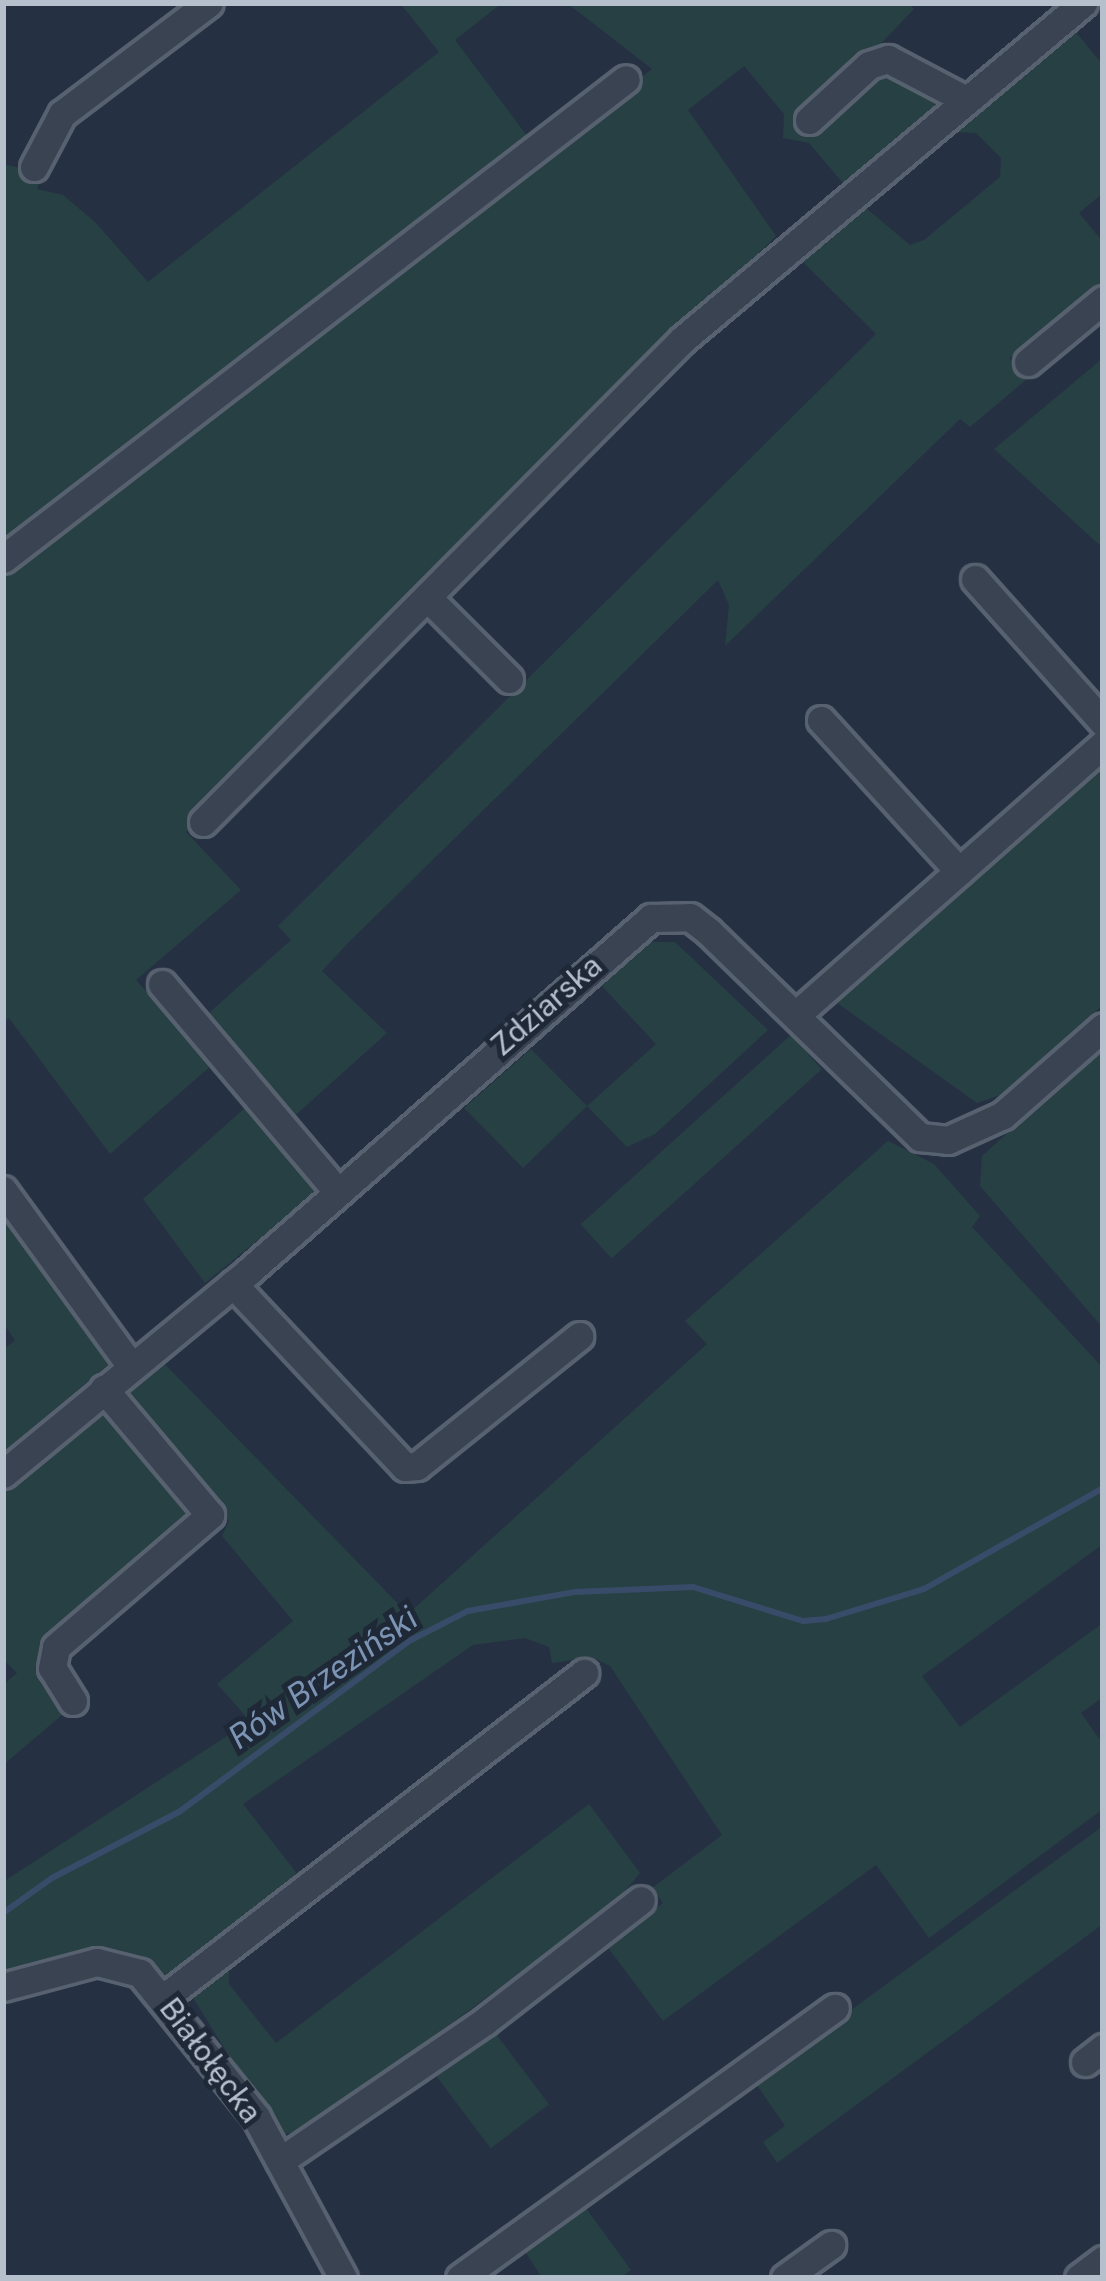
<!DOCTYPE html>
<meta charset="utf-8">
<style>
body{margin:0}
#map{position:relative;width:1106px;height:2281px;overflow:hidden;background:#253142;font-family:"Public Sans",sans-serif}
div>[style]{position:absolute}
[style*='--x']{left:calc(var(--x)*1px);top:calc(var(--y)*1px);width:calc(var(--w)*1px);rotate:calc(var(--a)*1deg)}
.green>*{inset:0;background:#274043;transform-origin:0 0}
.stream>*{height:6px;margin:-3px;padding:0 3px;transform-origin:3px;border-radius:3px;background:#384c6a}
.roads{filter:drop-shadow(3px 0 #57616f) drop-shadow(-3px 0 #57616f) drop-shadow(0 3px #57616f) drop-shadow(0 -3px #57616f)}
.minor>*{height:27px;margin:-13.5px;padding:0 13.5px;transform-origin:13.5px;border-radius:13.5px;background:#394352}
span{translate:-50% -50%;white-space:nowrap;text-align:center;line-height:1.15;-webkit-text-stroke:10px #1e2837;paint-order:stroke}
.street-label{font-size:30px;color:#b6bfcc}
.water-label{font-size:33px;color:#7c94b4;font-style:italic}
.frame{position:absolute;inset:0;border:6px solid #b6bfcc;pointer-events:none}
</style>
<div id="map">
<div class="green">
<div style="clip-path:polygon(400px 3px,502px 3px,455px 40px,528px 137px,527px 146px,3px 552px,3px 164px,42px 173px,37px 189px,63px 195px,95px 222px,148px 282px,439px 52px)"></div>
<div style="clip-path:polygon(567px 3px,909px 3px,914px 9px,871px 54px,944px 107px,848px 189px,809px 143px,783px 138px,784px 114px,744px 66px,688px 110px,776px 236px,186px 832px,241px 890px,136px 980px,213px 1064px,110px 1154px,9px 1018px,3px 1023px,3px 565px,652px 69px)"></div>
<div style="clip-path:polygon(1075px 31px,1103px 65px,1103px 193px,1079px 213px,1103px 242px,1103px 286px,1009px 358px,1028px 378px,970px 427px,960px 419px,725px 646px,729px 605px,718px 580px,349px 942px,322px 971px,387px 1033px,289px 1121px,201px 1020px,291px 940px,278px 926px,876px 334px,802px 261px,866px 208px,910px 245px,924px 240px,1000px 177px,1001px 158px,976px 133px,956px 132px)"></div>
<div style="clip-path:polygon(1103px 358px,1103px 548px,994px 449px)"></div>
<div style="clip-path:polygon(1103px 757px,1103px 1005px,1000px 1095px,977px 1103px,833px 1000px)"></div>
<div style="clip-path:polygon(649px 942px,675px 942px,768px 1030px,655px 1134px,627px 1147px,587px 1106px,523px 1168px,464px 1108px,531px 1049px,587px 1106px,656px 1044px,601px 985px)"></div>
<div style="left:791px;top:1035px;width:46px;height:283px;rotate:48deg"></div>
<div style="clip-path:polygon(1103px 1047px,1103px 1328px,980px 1186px,982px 1156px)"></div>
<div style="clip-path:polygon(248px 1105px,316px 1182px,314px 1195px,205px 1283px,143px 1199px)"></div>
<div style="clip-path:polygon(888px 1141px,934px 1164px,980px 1216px,972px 1227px,1103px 1368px,1103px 1544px,922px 1676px,960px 1727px,1103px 1623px,1103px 1697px,1081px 1713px,1103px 1744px,1103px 1809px,929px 1938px,876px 1865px,663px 2021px,606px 1945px,663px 1903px,652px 1888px,722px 1835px,610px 1666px,592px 1657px,552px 1663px,549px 1647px,525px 1638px,473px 1645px,243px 1804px,299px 1876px,191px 1962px,166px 1975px,122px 1951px,91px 1947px,3px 1976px,3px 1882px,250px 1721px,217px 1684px,293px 1621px,222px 1536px,229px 1521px,123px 1397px,125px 1385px,156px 1355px,408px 1614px,707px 1344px,685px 1321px)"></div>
<div style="clip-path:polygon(3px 1205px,110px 1350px,110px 1363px,3px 1452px,3px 1350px,15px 1340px,3px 1323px)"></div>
<div style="clip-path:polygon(100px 1404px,200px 1519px,39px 1655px,69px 1709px,3px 1765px,3px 1685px,17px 1673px,3px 1659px,3px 1483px)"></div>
<div style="clip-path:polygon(589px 1804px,640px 1873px,613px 1905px,301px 2133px,278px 2134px,190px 1993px,229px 1963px,229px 1984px,276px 2043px)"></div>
<div style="clip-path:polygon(1103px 1826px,1103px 1924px,777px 2163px,763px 2142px,785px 2126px,754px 2081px)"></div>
<div style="left:493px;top:2030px;width:93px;height:73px;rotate:53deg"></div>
<div style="clip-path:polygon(583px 2204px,631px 2270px,620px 2278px,542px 2278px,523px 2248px)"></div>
</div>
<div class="stream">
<div style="--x:3;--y:1913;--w:60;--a:-35.5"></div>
<div style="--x:52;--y:1878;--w:143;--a:-27.5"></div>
<div style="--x:179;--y:1812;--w:289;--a:-36.6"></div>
<div style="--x:411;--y:1640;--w:64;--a:-27"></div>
<div style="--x:468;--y:1611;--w:109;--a:-10.1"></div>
<div style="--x:575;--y:1592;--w:118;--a:-2.4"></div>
<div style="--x:693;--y:1587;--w:115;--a:17.2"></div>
<div style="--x:803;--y:1621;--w:23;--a:-5"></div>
<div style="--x:826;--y:1619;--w:102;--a:-17"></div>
<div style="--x:924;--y:1589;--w:206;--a:-29.4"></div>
</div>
<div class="roads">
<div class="minor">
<div style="--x:809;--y:120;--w:81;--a:-42.5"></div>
<div style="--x:869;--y:65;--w:20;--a:-18"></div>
<div style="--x:888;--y:59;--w:88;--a:27.7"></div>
<div style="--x:34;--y:167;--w:60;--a:-62.2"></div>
<div style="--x:62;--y:114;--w:184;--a:-37.1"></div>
<div style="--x:1028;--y:362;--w:97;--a:-39.6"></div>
<div style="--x:3;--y:559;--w:786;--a:-37.61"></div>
<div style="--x:975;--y:579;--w:192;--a:48.2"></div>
<div style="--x:427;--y:597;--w:116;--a:45"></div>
<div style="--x:821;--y:720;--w:205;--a:47.6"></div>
<div style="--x:203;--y:822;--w:680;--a:-45.18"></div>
<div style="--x:682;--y:340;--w:524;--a:-40.04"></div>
<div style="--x:162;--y:984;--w:272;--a:49.8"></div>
<div style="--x:796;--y:1015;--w:409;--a:-41.4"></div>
<div style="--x:3;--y:1190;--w:218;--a:54"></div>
<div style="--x:233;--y:1284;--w:251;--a:46.8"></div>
<div style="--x:405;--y:1467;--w:12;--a:-5"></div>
<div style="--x:417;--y:1466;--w:208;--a:-38.7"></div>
<div style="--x:3;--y:1474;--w:319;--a:-39.5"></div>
<div style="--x:249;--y:1271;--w:535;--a:-41.29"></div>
<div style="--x:651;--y:918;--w:39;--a:-1"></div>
<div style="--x:690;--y:917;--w:23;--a:38"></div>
<div style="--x:708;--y:931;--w:296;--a:44.2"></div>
<div style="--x:920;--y:1137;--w:28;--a:6"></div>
<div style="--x:948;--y:1140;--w:60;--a:-24.4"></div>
<div style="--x:1003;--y:1115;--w:133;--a:-41.3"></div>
<div style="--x:73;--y:1701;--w:39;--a:-122"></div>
<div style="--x:52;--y:1668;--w:21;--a:-79"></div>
<div style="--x:56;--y:1647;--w:203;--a:-40.6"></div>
<div style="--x:210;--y:1515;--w:165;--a:-130.1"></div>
<div style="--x:3;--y:1987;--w:97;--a:-14.9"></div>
<div style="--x:97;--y:1962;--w:44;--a:14.3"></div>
<div style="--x:140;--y:1973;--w:185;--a:51.1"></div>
<div style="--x:256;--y:2117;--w:183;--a:61.6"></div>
<div style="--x:165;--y:1997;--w:530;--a:-37.71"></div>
<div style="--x:1085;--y:2062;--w:23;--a:-38"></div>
<div style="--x:280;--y:2161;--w:248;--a:-34.3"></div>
<div style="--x:485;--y:2021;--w:197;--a:-37.8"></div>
<div style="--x:460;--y:2278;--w:462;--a:-35.8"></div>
<div style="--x:785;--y:2278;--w:57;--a:-35.7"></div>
<div style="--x:1079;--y:2278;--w:30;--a:-37"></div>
</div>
</div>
<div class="street-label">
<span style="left:546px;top:1005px;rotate:-41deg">Zdziarska</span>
<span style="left:211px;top:2060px;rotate:53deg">Białołęcka</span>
</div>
<div class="water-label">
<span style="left:323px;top:1678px;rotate:-35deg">Rów Brzeziński</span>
</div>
<div class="frame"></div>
</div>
